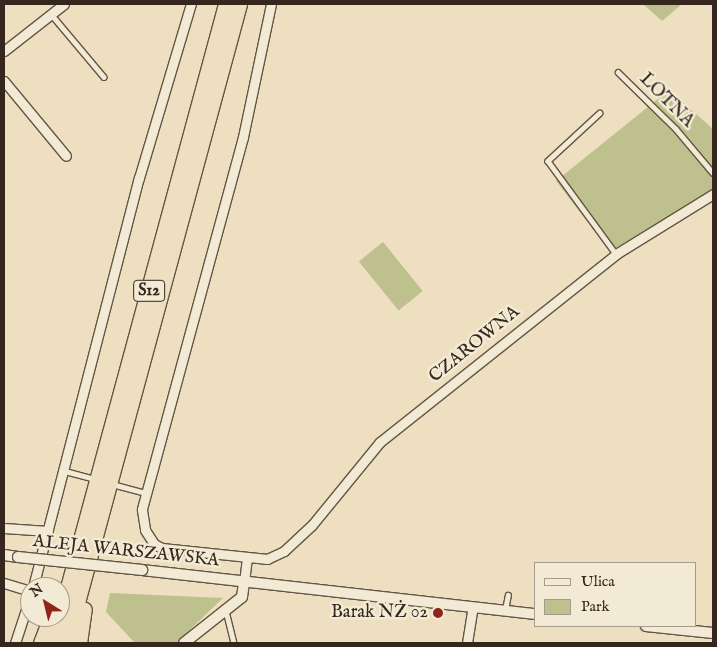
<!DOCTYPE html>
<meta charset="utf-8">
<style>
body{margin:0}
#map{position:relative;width:717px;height:647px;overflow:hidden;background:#eddfbf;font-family:"IM FELL English",serif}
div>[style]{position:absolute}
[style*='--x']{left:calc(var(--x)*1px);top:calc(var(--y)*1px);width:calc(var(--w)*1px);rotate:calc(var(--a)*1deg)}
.green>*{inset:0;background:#bec08e;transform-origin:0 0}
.roads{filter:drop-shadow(1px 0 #635546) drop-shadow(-1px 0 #635546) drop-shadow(0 1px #635546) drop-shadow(0 -1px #635546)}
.service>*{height:4.5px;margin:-2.25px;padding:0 2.25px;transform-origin:2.25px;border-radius:2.25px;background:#f3ead5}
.minor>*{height:9px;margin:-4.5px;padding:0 4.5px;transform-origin:4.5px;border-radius:4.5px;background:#f3ead5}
.tertiary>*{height:10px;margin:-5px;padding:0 5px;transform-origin:5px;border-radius:5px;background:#f3ead5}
.motorway>*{height:15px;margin:-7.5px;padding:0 7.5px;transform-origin:7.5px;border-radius:7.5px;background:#eddfbf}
.bridges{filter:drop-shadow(1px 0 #635546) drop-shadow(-1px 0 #635546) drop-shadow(0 1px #635546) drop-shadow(0 -1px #635546)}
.tertiary-bridge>*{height:10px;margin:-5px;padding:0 5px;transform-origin:5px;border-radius:5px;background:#f3ead5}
.dots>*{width:14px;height:14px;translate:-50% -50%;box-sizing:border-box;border:2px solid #f3ead5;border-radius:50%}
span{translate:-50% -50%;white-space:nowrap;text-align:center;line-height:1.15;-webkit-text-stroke:5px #f3ead5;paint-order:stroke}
.shield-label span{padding:1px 4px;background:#f3ead5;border:1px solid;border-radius:4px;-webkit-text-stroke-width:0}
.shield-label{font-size:16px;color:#35271d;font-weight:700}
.street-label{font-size:18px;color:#35271d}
.poi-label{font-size:18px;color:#35271d}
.right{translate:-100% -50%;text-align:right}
.frame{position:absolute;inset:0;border:5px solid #35271d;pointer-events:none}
.legend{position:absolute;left:534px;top:562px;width:162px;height:65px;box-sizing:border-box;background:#f3ead5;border:1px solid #a79c8b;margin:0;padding:6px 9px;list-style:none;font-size:15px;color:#35271d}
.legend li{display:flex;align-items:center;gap:10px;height:25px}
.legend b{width:25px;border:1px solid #a79c8b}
.north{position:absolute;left:20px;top:577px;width:50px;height:50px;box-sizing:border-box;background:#f3ead5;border:1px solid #a79c8b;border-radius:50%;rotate:324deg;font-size:14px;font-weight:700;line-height:20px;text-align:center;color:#35271d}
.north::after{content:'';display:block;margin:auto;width:18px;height:22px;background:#8f2418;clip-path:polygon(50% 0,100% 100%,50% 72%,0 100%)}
</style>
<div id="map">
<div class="green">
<div style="clip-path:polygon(643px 4px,682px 4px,662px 21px)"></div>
<div style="clip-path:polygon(669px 90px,713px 129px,713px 190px,610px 251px,556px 181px)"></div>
<div style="left:383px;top:242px;width:63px;height:31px;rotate:51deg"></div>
<div style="clip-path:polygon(110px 593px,223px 598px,176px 643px,135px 643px,106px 612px)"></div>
</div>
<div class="roads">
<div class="service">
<div style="--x:51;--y:14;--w:82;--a:49.9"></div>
<div style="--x:618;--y:72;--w:81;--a:44.5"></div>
<div style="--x:676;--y:129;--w:57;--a:49.9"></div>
<div style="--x:600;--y:113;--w:71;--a:137.3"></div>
<div style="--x:548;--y:161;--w:115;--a:53.8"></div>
<div style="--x:65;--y:471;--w:30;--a:15"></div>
<div style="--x:112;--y:484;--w:35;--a:15"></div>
<div style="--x:505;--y:610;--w:15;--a:-79"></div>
<div style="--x:226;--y:611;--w:33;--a:76"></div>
</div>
<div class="minor">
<div style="--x:271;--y:4;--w:136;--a:101.9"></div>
<div style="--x:243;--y:137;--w:386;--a:105.2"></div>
<div style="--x:142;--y:510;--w:20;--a:81"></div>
<div style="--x:145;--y:530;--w:17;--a:57"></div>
<div style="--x:154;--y:544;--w:9;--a:27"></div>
<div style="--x:162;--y:548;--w:106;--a:6"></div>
<div style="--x:267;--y:559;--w:19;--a:-25"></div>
<div style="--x:284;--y:551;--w:38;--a:-43"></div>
<div style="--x:312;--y:525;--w:107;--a:-50.7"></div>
<div style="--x:380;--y:442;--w:302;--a:-38.5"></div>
<div style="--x:616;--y:254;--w:114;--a:-31.7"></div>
<div style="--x:4;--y:51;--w:76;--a:-38.1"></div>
<div style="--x:4;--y:81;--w:97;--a:50.4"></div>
<div style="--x:4;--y:528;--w:44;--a:3.9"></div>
<div style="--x:244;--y:582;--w:24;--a:-83"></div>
<div style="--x:4;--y:583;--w:27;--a:17"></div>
<div style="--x:33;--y:587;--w:423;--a:-75.5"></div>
<div style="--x:139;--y:178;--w:182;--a:-73.4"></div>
<div style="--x:15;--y:643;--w:48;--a:-71.9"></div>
<div style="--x:467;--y:643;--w:36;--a:-81"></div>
</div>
<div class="tertiary">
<div style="--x:4;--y:555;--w:14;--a:8"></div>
<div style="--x:142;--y:570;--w:396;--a:6.4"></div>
<div style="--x:646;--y:626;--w:67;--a:6"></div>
<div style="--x:184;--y:643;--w:74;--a:-38.4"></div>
<div style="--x:242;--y:597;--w:15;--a:-82"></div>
</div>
<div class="motorway">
<div style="--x:41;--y:643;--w:28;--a:-69"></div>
<div style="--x:53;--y:643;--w:662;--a:-74.85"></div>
<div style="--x:66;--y:643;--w:662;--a:-74.85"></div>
<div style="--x:79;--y:643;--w:34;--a:-82"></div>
</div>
</div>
<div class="bridges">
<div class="tertiary-bridge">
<div style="--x:18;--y:557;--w:125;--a:6"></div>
</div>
</div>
<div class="dots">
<div style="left:438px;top:613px;background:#8f2418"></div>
</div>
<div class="shield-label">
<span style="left:149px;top:291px">S12</span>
</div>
<div class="street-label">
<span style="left:666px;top:101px;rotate:45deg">LOTNA</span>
<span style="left:475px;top:345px;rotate:-39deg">CZAROWNA</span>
<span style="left:126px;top:552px;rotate:6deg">ALEJA WARSZAWSKA</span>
</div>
<div class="poi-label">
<span class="right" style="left:428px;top:613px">Barak NŻ 02</span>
</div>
<div class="frame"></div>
<ul class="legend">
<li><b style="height:6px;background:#f3ead5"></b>Ulica</li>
<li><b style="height:14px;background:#bec08e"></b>Park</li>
</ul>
<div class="north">N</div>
</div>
